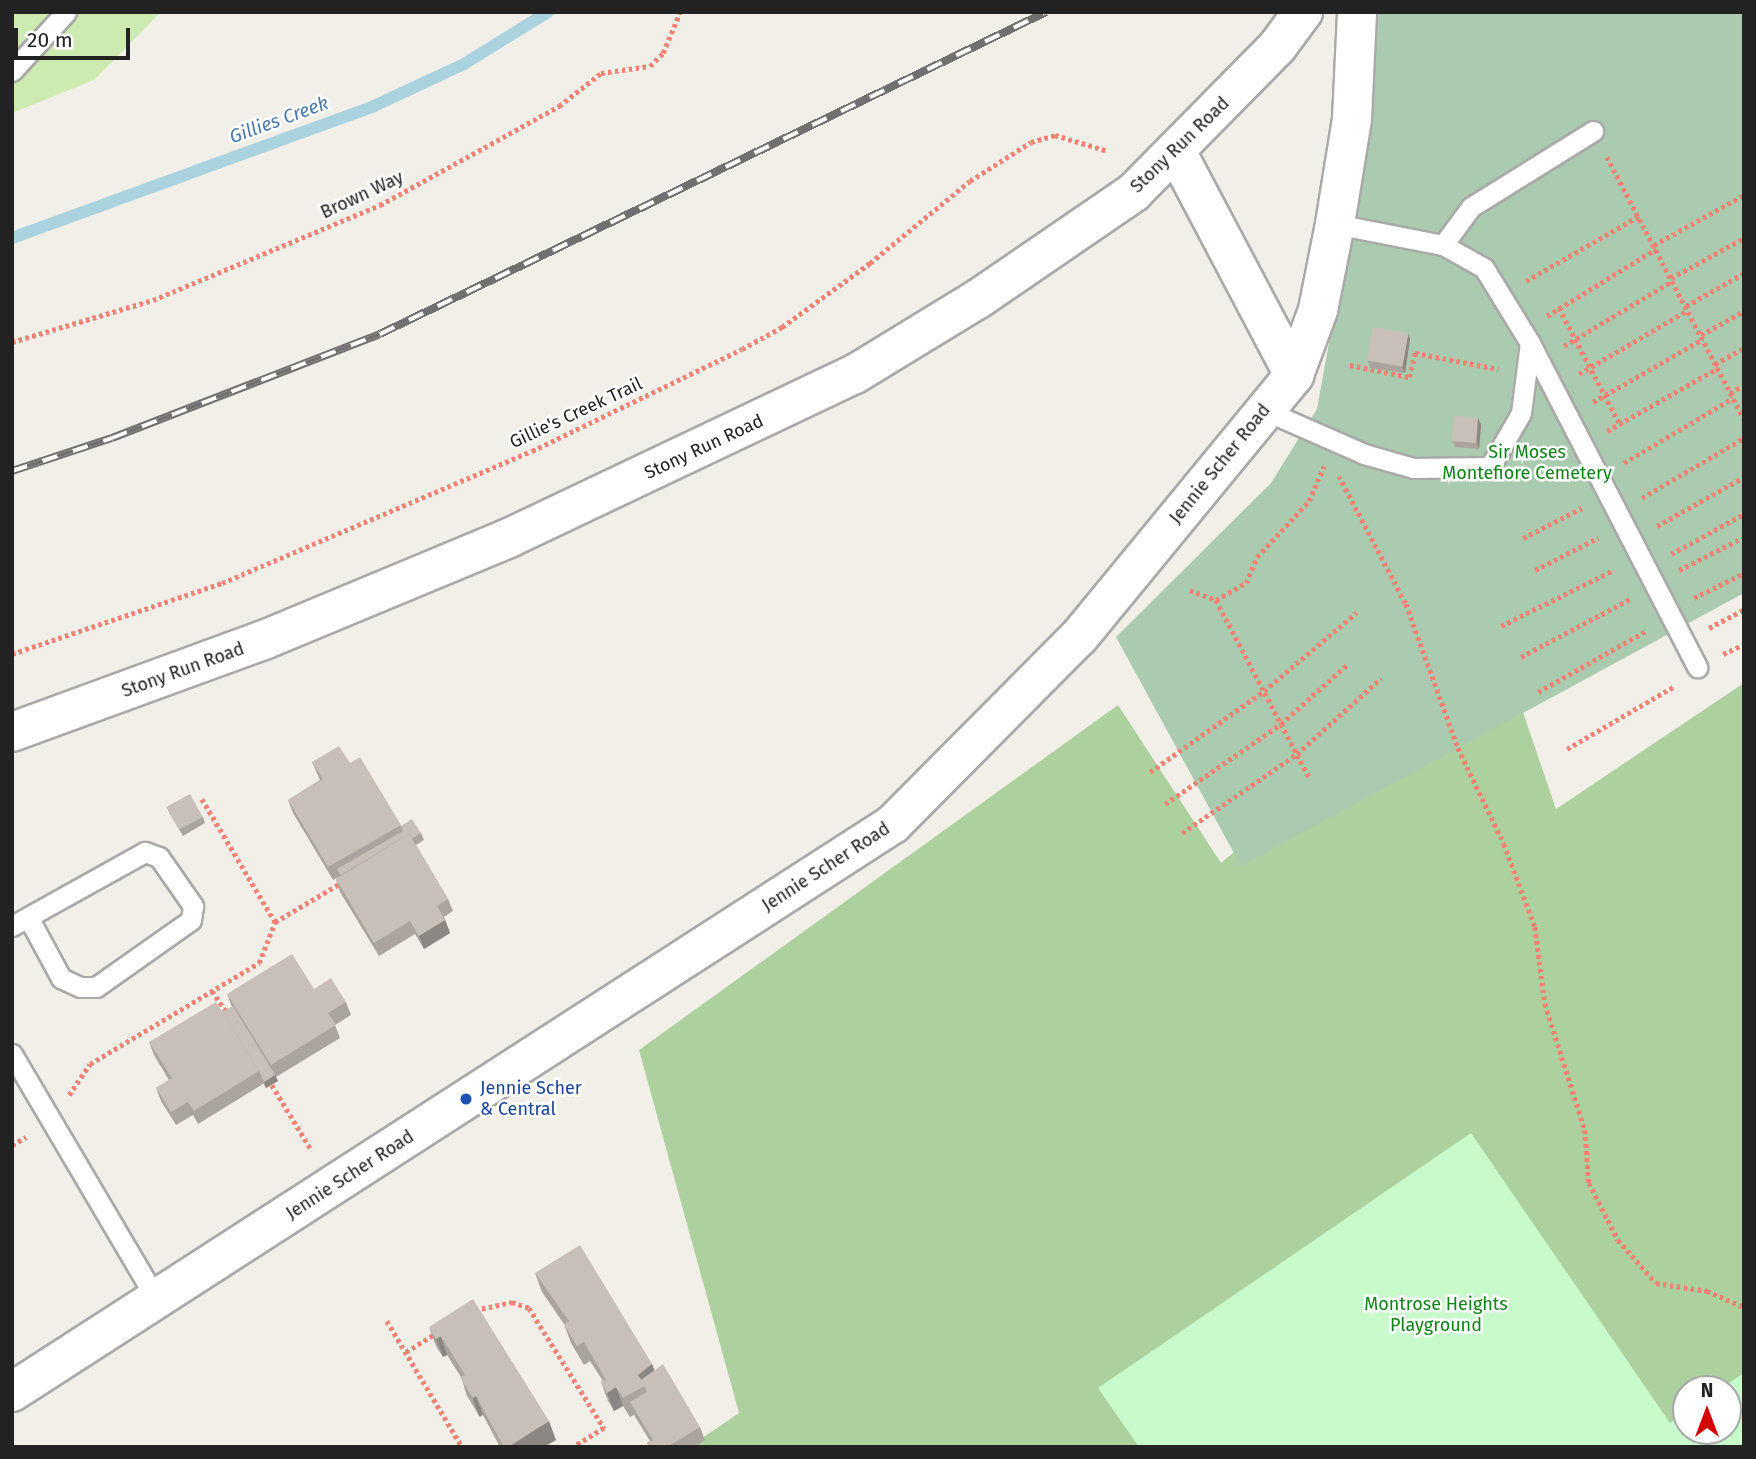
<!DOCTYPE html>
<style>
body{margin:0}
#map{position:relative;width:1756px;height:1459px;overflow:hidden;background:#f2efe9;font-family:"Fira Sans",sans-serif}
div>[style]{position:absolute}
[style*='--x']{left:calc(var(--x)*1px);top:calc(var(--y)*1px);width:calc(var(--w)*1px);rotate:calc(var(--a)*1deg)}
.grass>*{inset:0;background:#cdebb0}
.forest>*{inset:0;background:#add19e}
.cemetery>*{inset:0;background:#aacbaf}
.park>*{inset:0;background:#c8facc}
.stream>*{height:12px;margin:-6px;padding:0 6px;transform-origin:6px;border-radius:6px;background:#aad3df}
.path>*{height:4.5px;margin-top:-2.25px;transform-origin:0;background:repeating-linear-gradient(90deg,#fa8072 0 3.5px,transparent 0 7px)}
.roads{filter:drop-shadow(2px 0 #a9a9a9) drop-shadow(-2px 0 #a9a9a9) drop-shadow(0 2px #a9a9a9) drop-shadow(0 -2px #a9a9a9)}
.service>*{height:19px;margin:-9.5px;padding:0 9.5px;transform-origin:9.5px;border-radius:9.5px;background:#fff}
.tertiary>*{height:38px;margin:-19px;padding:0 19px;transform-origin:19px;border-radius:19px;background:#fff}
.rail>*{height:8px;margin-top:-4px;transform-origin:0;background:repeating-linear-gradient(90deg,#fff 0 16px,#707070 0 32px);box-sizing:border-box;border-block:2px solid #707070}
.wall>*{inset:0;background:#aba49e}
.shaded-wall>*{inset:0;background:#8b8681;transform-origin:0 0}
.building>*{inset:0;background:#c7bfb8;transform-origin:0 0}
.dots>*{width:19px;height:19px;translate:-50% -50%;box-sizing:border-box;border:4px solid #fff;border-radius:50%}
span{translate:-50% -50%;white-space:nowrap;text-align:center;line-height:1.15;-webkit-text-stroke:5px #fff;paint-order:stroke}
.street-label{font-size:18px;color:#222}
.park-label{font-size:18px;color:#0c8416}
.transit-label{font-size:18px;color:#164399}
.left{translate:0 -50%;text-align:left}
.water-label{font-size:19px;color:#4a7aab;font-style:italic}
.frame{position:absolute;inset:0;border:14px solid #222;pointer-events:none}
.north{position:absolute;left:1672px;top:1375px;width:70px;height:70px;box-sizing:border-box;background:#fff;border:2px solid #a7a7a7;border-radius:50%;rotate:0deg;font-size:19px;font-weight:700;line-height:28px;text-align:center;color:#222}
.north::after{content:'';display:block;margin:auto;width:24px;height:32px;background:#d40000;clip-path:polygon(50% 0,100% 100%,50% 72%,0 100%)}
.scale{position:absolute;left:14px;top:28px;width:116px;height:32px;box-sizing:border-box;border:4px solid #222;border-top:0;padding-left:9px;font-size:21px;line-height:24px;white-space:nowrap;color:#222;-webkit-text-stroke:5px #fff;paint-order:stroke}
</style>
<div id="map">
<div class="grass">
<div style="clip-path:polygon(12px 12px,161px 12px,94px 80px,12px 113px)"></div>
</div>
<div class="forest">
<div style="clip-path:polygon(evenodd,1470px 557px,1556px 809px,1744px 683px,1744px 1447px,689px 1447px,739px 1413px,639px 1050px,1118px 705px,1221px 863px,1401px 712px,1470px 557px,1686px 1389px,1728px 1389px,1728px 1431px,1686px 1431px,1686px 1389px)"></div>
</div>
<div class="cemetery">
<div style="clip-path:polygon(1373px 12px,1744px 12px,1744px 593px,1241px 866px,1116px 637px,1271px 483px,1317px 409px,1350px 227px)"></div>
</div>
<div class="park">
<div style="clip-path:polygon(1471px 1133px,1670px 1423px,1686px 1412px,1686px 1431px,1728px 1431px,1728px 1389px,1720px 1389px,1744px 1373px,1744px 1447px,1139px 1447px,1098px 1388px)"></div>
</div>
<div class="stream">
<div style="--x:12;--y:238;--w:385;--a:-20"></div>
<div style="--x:374;--y:106;--w:99;--a:-25"></div>
<div style="--x:464;--y:64;--w:99;--a:-31.8"></div>
</div>
<div class="path">
<div style="--x:1607;--y:157;--w:296;--a:62.4"></div>
<div style="--x:1654;--y:245;--w:103;--a:-29.1"></div>
<div style="--x:1671;--y:278;--w:83;--a:-28.7"></div>
<div style="--x:1526;--y:281;--w:130;--a:-29.9"></div>
<div style="--x:1686;--y:306;--w:67;--a:-29.6"></div>
<div style="--x:1559;--y:308;--w:131;--a:62.3"></div>
<div style="--x:1547;--y:316;--w:128;--a:-31.6"></div>
<div style="--x:1701;--y:335;--w:49;--a:-29.2"></div>
<div style="--x:12;--y:342;--w:147;--a:-16.6"></div>
<div style="--x:153;--y:300;--w:246;--a:-22.7"></div>
<div style="--x:380;--y:205;--w:205;--a:-28.9"></div>
<div style="--x:559;--y:106;--w:53;--a:-38.2"></div>
<div style="--x:601;--y:73;--w:49;--a:-8.1"></div>
<div style="--x:650;--y:66;--w:18;--a:-45"></div>
<div style="--x:663;--y:53;--w:44;--a:-67.5"></div>
<div style="--x:1564;--y:346;--w:126;--a:-31"></div>
<div style="--x:1715;--y:364;--w:33;--a:-29"></div>
<div style="--x:1350;--y:365;--w:60;--a:11.5"></div>
<div style="--x:1409;--y:377;--w:25;--a:-76"></div>
<div style="--x:1415;--y:353;--w:85;--a:10.9"></div>
<div style="--x:1579;--y:374;--w:126;--a:-30.4"></div>
<div style="--x:1730;--y:393;--w:16;--a:-30"></div>
<div style="--x:1593;--y:402;--w:127;--a:-29.8"></div>
<div style="--x:1607;--y:431;--w:128;--a:-29.6"></div>
<div style="--x:1624;--y:463;--w:127;--a:-30.8"></div>
<div style="--x:1339;--y:476;--w:144;--a:62.4"></div>
<div style="--x:1406;--y:604;--w:153;--a:70.1"></div>
<div style="--x:1458;--y:748;--w:106;--a:64.4"></div>
<div style="--x:1504;--y:844;--w:89;--a:69.5"></div>
<div style="--x:1535;--y:927;--w:78;--a:82.6"></div>
<div style="--x:1545;--y:1004;--w:132;--a:72.4"></div>
<div style="--x:1585;--y:1130;--w:53;--a:85.7"></div>
<div style="--x:1589;--y:1183;--w:64;--a:63"></div>
<div style="--x:1618;--y:1240;--w:57;--a:48.5"></div>
<div style="--x:1656;--y:1283;--w:52;--a:8.9"></div>
<div style="--x:1707;--y:1291;--w:40;--a:23.4"></div>
<div style="--x:1642;--y:498;--w:118;--a:-30.5"></div>
<div style="--x:1657;--y:526;--w:100;--a:-29.4"></div>
<div style="--x:1523;--y:538;--w:66;--a:-27"></div>
<div style="--x:1671;--y:554;--w:83;--a:-28.7"></div>
<div style="--x:1535;--y:570;--w:71;--a:-26.9"></div>
<div style="--x:1679;--y:570;--w:73;--a:-26.9"></div>
<div style="--x:1190;--y:590;--w:28;--a:21"></div>
<div style="--x:1216;--y:600;--w:202;--a:62.3"></div>
<div style="--x:1694;--y:598;--w:56;--a:-26.6"></div>
<div style="--x:1216;--y:600;--w:34;--a:-30"></div>
<div style="--x:1246;--y:583;--w:28;--a:-67"></div>
<div style="--x:1257;--y:557;--w:76;--a:-47.1"></div>
<div style="--x:1309;--y:501;--w:38;--a:-67"></div>
<div style="--x:1501;--y:626;--w:126;--a:-26.4"></div>
<div style="--x:1709;--y:628;--w:40;--a:-28"></div>
<div style="--x:12;--y:654;--w:222;--a:-18.7"></div>
<div style="--x:222;--y:583;--w:337;--a:-23.1"></div>
<div style="--x:532;--y:451;--w:233;--a:-25.9"></div>
<div style="--x:742;--y:349;--w:46;--a:-28.8"></div>
<div style="--x:782;--y:327;--w:109;--a:-36"></div>
<div style="--x:870;--y:263;--w:129;--a:-39.4"></div>
<div style="--x:970;--y:181;--w:72;--a:-32.6"></div>
<div style="--x:1031;--y:142;--w:25;--a:-16"></div>
<div style="--x:1055;--y:135;--w:55;--a:16.8"></div>
<div style="--x:1723;--y:654;--w:23;--a:-25"></div>
<div style="--x:1521;--y:657;--w:123;--a:-28"></div>
<div style="--x:1538;--y:692;--w:124;--a:-29.5"></div>
<div style="--x:1567;--y:749;--w:125;--a:-30.3"></div>
<div style="--x:1150;--y:772;--w:140;--a:-35.4"></div>
<div style="--x:1264;--y:691;--w:121;--a:-40.3"></div>
<div style="--x:202;--y:799;--w:143;--a:59.3"></div>
<div style="--x:1165;--y:804;--w:141;--a:-34.6"></div>
<div style="--x:1281;--y:724;--w:91;--a:-41.9"></div>
<div style="--x:1182;--y:833;--w:140;--a:-34.5"></div>
<div style="--x:1297;--y:754;--w:113;--a:-42.1"></div>
<div style="--x:212;--y:991;--w:29;--a:55"></div>
<div style="--x:272;--y:1085;--w:77;--a:58.8"></div>
<div style="--x:69;--y:1095;--w:37;--a:-56"></div>
<div style="--x:90;--y:1064;--w:197;--a:-30.9"></div>
<div style="--x:259;--y:963;--w:44;--a:-68.7"></div>
<div style="--x:275;--y:922;--w:77;--a:-30.6"></div>
<div style="--x:12;--y:1145;--w:16;--a:-30"></div>
<div style="--x:475;--y:1310;--w:38;--a:-12"></div>
<div style="--x:512;--y:1302;--w:18;--a:19"></div>
<div style="--x:529;--y:1308;--w:142;--a:58"></div>
<div style="--x:604;--y:1428;--w:36;--a:148"></div>
<div style="--x:387;--y:1321;--w:147;--a:59.2"></div>
<div style="--x:406;--y:1352;--w:34;--a:-32"></div>
</div>
<div class="roads">
<div class="service">
<div style="--x:12;--y:71;--w:80;--a:-47.5"></div>
<div style="--x:1443;--y:245;--w:47;--a:-53.6"></div>
<div style="--x:1471;--y:207;--w:144;--a:-31.9"></div>
<div style="--x:1530;--y:343;--w:365;--a:62.7"></div>
<div style="--x:1264;--y:410;--w:109;--a:23.7"></div>
<div style="--x:1364;--y:454;--w:51;--a:15.9"></div>
<div style="--x:1413;--y:468;--w:77;--a:-0.7"></div>
<div style="--x:1490;--y:467;--w:62;--a:-60.1"></div>
<div style="--x:1521;--y:413;--w:71;--a:-82.7"></div>
<div style="--x:1530;--y:343;--w:88;--a:-121.5"></div>
<div style="--x:1484;--y:268;--w:47;--a:-150.7"></div>
<div style="--x:1443;--y:245;--w:110;--a:-169"></div>
<div style="--x:12;--y:926;--w:18;--a:-29"></div>
<div style="--x:28;--y:917;--w:134;--a:-29.1"></div>
<div style="--x:145;--y:852;--w:15;--a:20"></div>
<div style="--x:159;--y:857;--w:60;--a:55.2"></div>
<div style="--x:193;--y:906;--w:14;--a:98"></div>
<div style="--x:191;--y:920;--w:116;--a:144.8"></div>
<div style="--x:96;--y:987;--w:16;--a:180"></div>
<div style="--x:80;--y:987;--w:21;--a:-155"></div>
<div style="--x:61;--y:978;--w:69;--a:-118.4"></div>
<div style="--x:12;--y:1054;--w:286;--a:59.5"></div>
</div>
<div class="tertiary">
<div style="--x:1177;--y:153;--w:251;--a:62.2"></div>
<div style="--x:12;--y:732;--w:268;--a:-20.1"></div>
<div style="--x:264;--y:640;--w:265;--a:-22.6"></div>
<div style="--x:509;--y:538;--w:383;--a:-25.4"></div>
<div style="--x:855;--y:374;--w:144;--a:-31.4"></div>
<div style="--x:978;--y:299;--w:189;--a:-34.4"></div>
<div style="--x:1134;--y:192;--w:204;--a:-45.4"></div>
<div style="--x:1277;--y:47;--w:44;--a:-53.4"></div>
<div style="--x:12;--y:1392;--w:1048;--a:-32.81"></div>
<div style="--x:893;--y:824;--w:264;--a:-45.2"></div>
<div style="--x:1079;--y:637;--w:339;--a:-50.6"></div>
<div style="--x:1294;--y:375;--w:69;--a:-69.7"></div>
<div style="--x:1318;--y:310;--w:88;--a:-78.8"></div>
<div style="--x:1335;--y:224;--w:106;--a:-80.8"></div>
<div style="--x:1352;--y:119;--w:107;--a:-87.3"></div>
</div>
</div>
<div class="rail">
<div style="--x:12;--y:471;--w:105;--a:-18.3"></div>
<div style="--x:112;--y:438;--w:287;--a:-21.2"></div>
<div style="--x:380;--y:334;--w:740;--a:-25.8"></div>
</div>
<div class="wall">
<div style="clip-path:polygon(1408px 333px,1410px 339px,1405px 373px,1370px 368px,1368px 361px)"></div>
<div style="clip-path:polygon(1478px 418px,1481px 425px,1479px 449px,1455px 447px,1452px 441px)"></div>
<div style="clip-path:polygon(312px 762px,350px 763px,401px 826px,421px 833px,424px 840px,416px 845px,448px 899px,453px 911px,444px 917px,450px 933px,424px 949px,415px 934px,379px 956px,340px 892px,336px 879px,340px 876px,333px 880px,293px 813px,288px 800px,320px 780px)"></div>
<div style="clip-path:polygon(167px 808px,203px 817px,205px 823px,183px 836px,170px 814px)"></div>
<div style="clip-path:polygon(314px 989px,346px 1002px,351px 1015px,335px 1025px,340px 1038px,276px 1077px,278px 1081px,266px 1088px,263px 1083px,263px 1084px,198px 1124px,193px 1115px,176px 1125px,161px 1101px,156px 1088px,169px 1080px,154px 1055px,149px 1042px,222px 1012px,232px 1007px,227px 994px)"></div>
<div style="clip-path:polygon(535px 1273px,652px 1364px,654px 1371px,700px 1427px,705px 1440px,694px 1447px,649px 1447px,647px 1443px,650px 1441px,634px 1415px,630px 1417px,623px 1406px,614px 1411px,608px 1401px,601px 1382px,603px 1381px,590px 1361px,584px 1365px,571px 1343px,564px 1324px,542px 1292px)"></div>
<div style="clip-path:polygon(429px 1327px,556px 1440px,544px 1447px,500px 1447px,483px 1415px,480px 1417px,467px 1396px,461px 1377px,447px 1355px,443px 1357px,436px 1346px)"></div>
</div>
<div class="shaded-wall">
<div style="clip-path:polygon(1408px 333px,1410px 339px,1405px 373px,1402px 367px)"></div>
<div style="clip-path:polygon(1478px 418px,1481px 425px,1479px 449px,1477px 443px)"></div>
<div style="clip-path:polygon(445px 920px,450px 933px,424px 949px,419px 936px)"></div>
<div style="clip-path:polygon(275px 1075px,278px 1081px,266px 1088px,264px 1082px)"></div>
<div style="clip-path:polygon(441px 1336px,447px 1355px,443px 1357px,436px 1339px)"></div>
<div style="clip-path:polygon(652px 1364px,659px 1383px,645px 1386px,638px 1375px)"></div>
<div style="clip-path:polygon(616px 1387px,623px 1406px,614px 1411px,607px 1393px)"></div>
<div style="left:476px;top:1396px;width:20px;height:4px;rotate:70deg"></div>
<div style="clip-path:polygon(549px 1421px,556px 1440px,544px 1447px,508px 1447px)"></div>
</div>
<div class="building">
<div style="left:1373px;top:327px;width:36px;height:34px;rotate:10deg"></div>
<div style="left:1454px;top:416px;width:24px;height:25px;rotate:5deg"></div>
<div style="clip-path:polygon(339px 746px,350px 763px,360px 757px,401px 825px,328px 867px,288px 800px,323px 779px,312px 762px)"></div>
<div style="left:190px;top:794px;width:26px;height:27px;rotate:61deg"></div>
<div style="clip-path:polygon(412px 819px,421px 833px,412px 839px,409px 834px,341px 875px,337px 869px,403px 831px,401px 826px)"></div>
<div style="clip-path:polygon(409px 834px,448px 899px,437px 906px,445px 920px,419px 936px,410px 921px,374px 943px,336px 879px)"></div>
<div style="clip-path:polygon(292px 954px,314px 989px,331px 978px,346px 1002px,328px 1013px,336px 1025px,271px 1065px,227px 994px)"></div>
<div style="clip-path:polygon(216px 1002px,259px 1071px,194px 1111px,188px 1102px,171px 1112px,156px 1088px,172px 1078px,149px 1042px)"></div>
<div style="clip-path:polygon(233px 1006px,275px 1075px,264px 1082px,259px 1071px,222px 1012px)"></div>
<div style="clip-path:polygon(580px 1245px,652px 1364px,638px 1375px,645px 1386px,623px 1398px,616px 1387px,607px 1393px,601px 1382px,606px 1380px,584px 1342px,577px 1346px,564px 1324px,569px 1321px,535px 1273px)"></div>
<div style="clip-path:polygon(473px 1299px,549px 1421px,508px 1447px,504px 1447px,476px 1396px,473px 1398px,460px 1377px,465px 1375px,441px 1336px,436px 1339px,429px 1327px)"></div>
<div style="clip-path:polygon(663px 1364px,700px 1427px,667px 1447px,650px 1447px,647px 1443px,653px 1440px,630px 1402px,647px 1392px,641px 1380px)"></div>
</div>
<div class="dots">
<div style="left:466px;top:1099px;background:#1a4fb4"></div>
</div>
<div class="street-label">
<span style="left:1180px;top:145px;rotate:-44deg">Stony Run Road</span>
<span style="left:362px;top:195px;rotate:-25deg">Brown Way</span>
<span style="left:576px;top:413px;rotate:-25deg">Gillie's Creek Trail</span>
<span style="left:704px;top:447px;rotate:-25deg">Stony Run Road</span>
<span style="left:1220px;top:464px;rotate:-51deg">Jennie Scher Road</span>
<span style="left:183px;top:670px;rotate:-20deg">Stony Run Road</span>
<span style="left:826px;top:867px;rotate:-33deg">Jennie Scher Road</span>
<span style="left:350px;top:1175px;rotate:-33deg">Jennie Scher Road</span>
</div>
<div class="park-label">
<span style="left:1527px;top:463px">Sir Moses<br>Montefiore Cemetery</span>
<span style="left:1436px;top:1315px">Montrose Heights<br>Playground</span>
</div>
<div class="transit-label">
<span class="left" style="left:480px;top:1099px">Jennie Scher<br>&amp; Central</span>
</div>
<div class="water-label">
<span style="left:279px;top:120px;rotate:-20deg">Gillies Creek</span>
</div>
<div class="frame"></div>
<div class="north">N</div>
<div class="scale">20 m</div>
</div>
